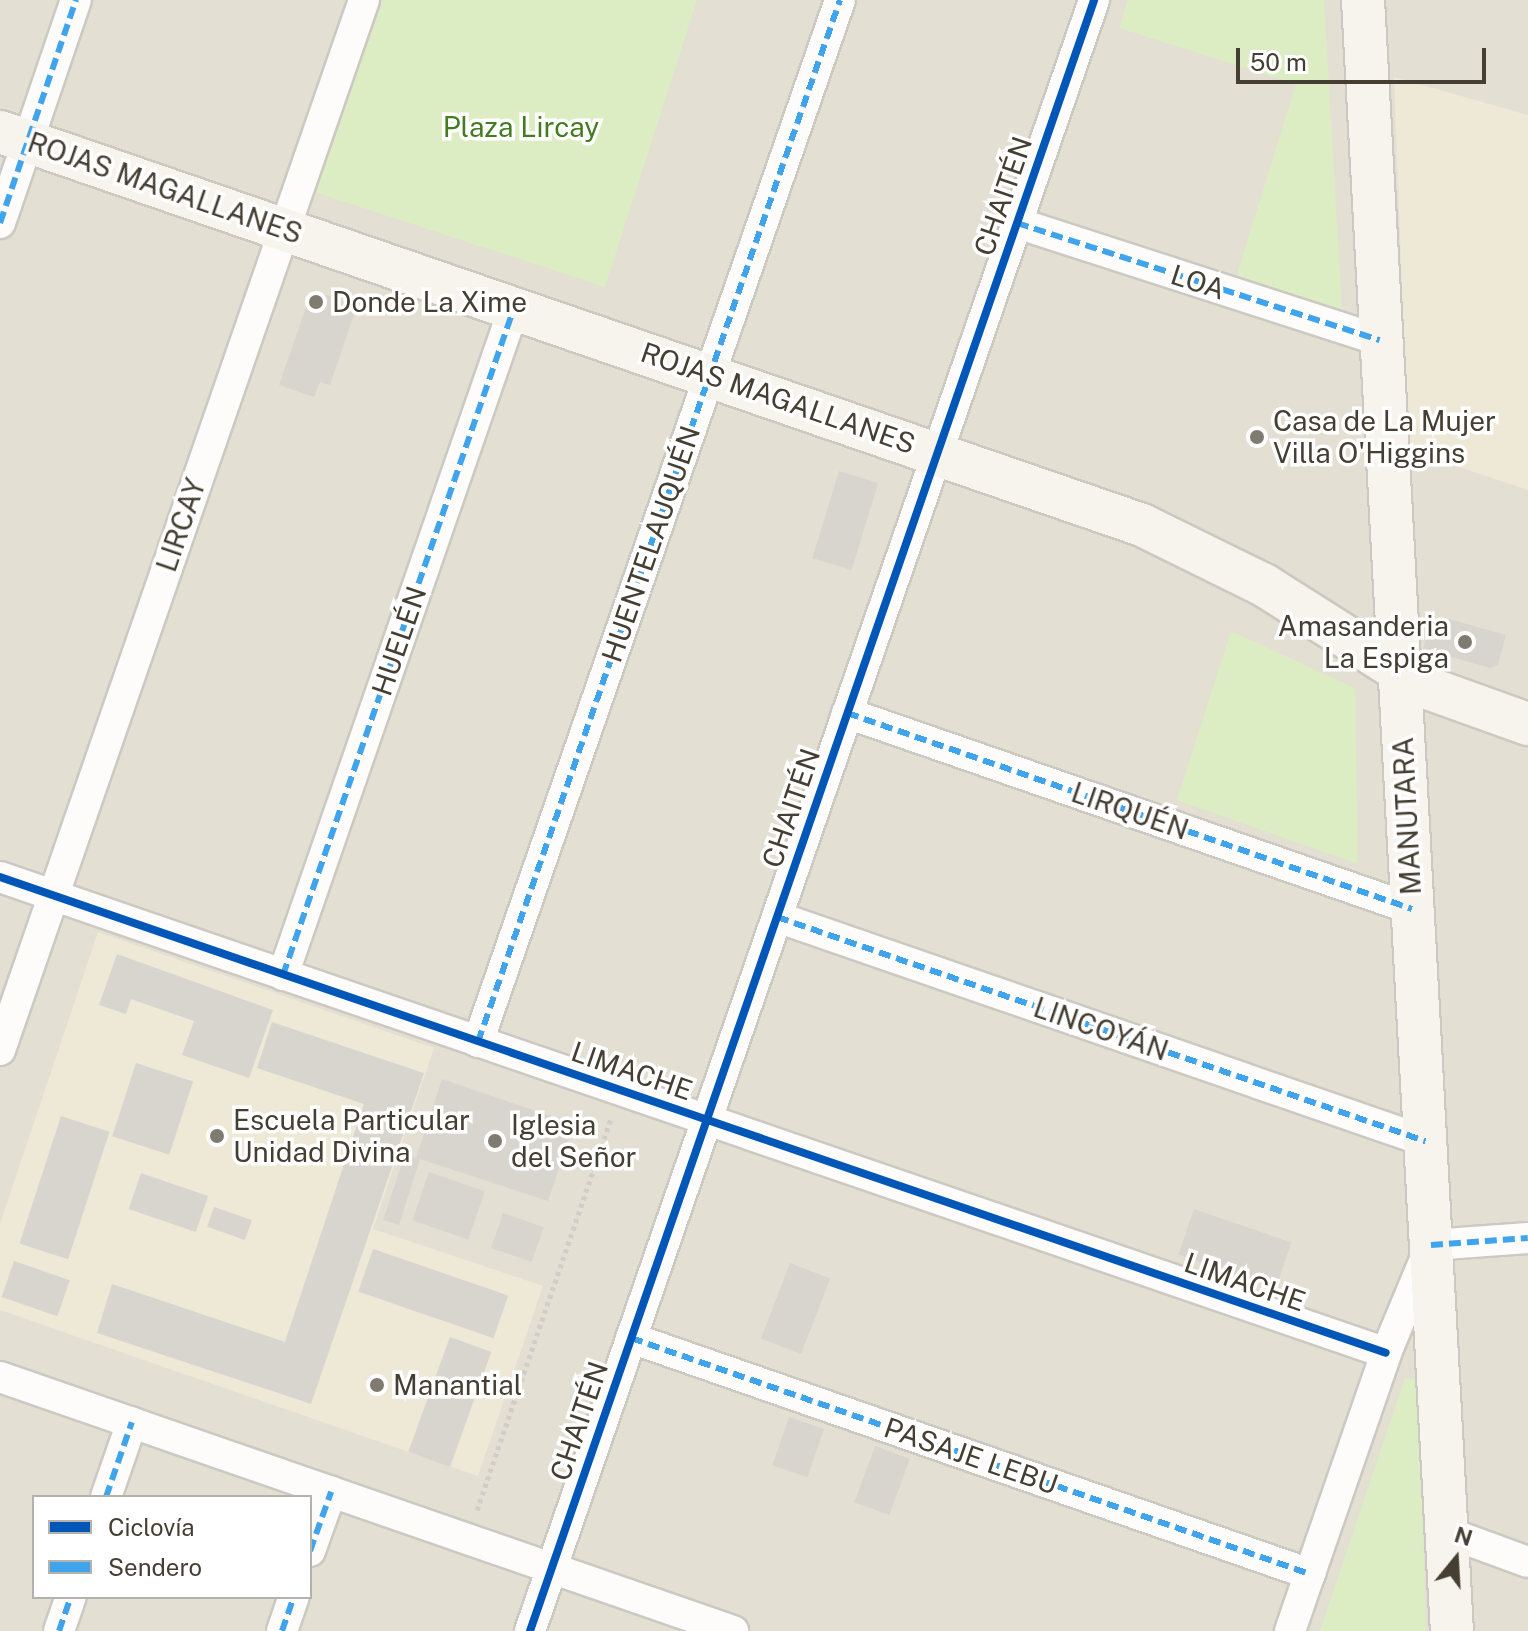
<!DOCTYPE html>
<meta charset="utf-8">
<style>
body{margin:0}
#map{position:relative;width:1528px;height:1631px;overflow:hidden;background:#efede6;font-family:"Public Sans",sans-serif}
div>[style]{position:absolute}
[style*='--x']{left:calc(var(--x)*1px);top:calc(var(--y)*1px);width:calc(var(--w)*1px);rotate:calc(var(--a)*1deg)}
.residential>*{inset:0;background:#e4dfd3}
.education>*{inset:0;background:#eee8d7}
.green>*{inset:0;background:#dcecc3}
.building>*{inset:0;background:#d8d5cf;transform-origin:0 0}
.path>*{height:5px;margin-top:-2.5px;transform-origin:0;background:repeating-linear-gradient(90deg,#d1cdc8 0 4px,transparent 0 8px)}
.roads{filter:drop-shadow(2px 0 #cbc9c2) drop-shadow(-2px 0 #cbc9c2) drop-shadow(0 2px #cbc9c2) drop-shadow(0 -2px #cbc9c2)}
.street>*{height:30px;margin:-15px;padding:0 15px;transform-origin:15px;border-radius:15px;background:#fdfcfb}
.secondary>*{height:42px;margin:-21px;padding:0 21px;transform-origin:21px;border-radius:21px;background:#f6f4ed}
.quiet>*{height:6px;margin-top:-3px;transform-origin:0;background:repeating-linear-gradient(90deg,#3fa4eb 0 12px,transparent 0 18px)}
.cycleway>*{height:8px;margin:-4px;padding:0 4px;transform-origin:4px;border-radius:4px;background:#0057b8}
.dots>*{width:22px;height:22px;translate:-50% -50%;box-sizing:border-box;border:4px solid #fff;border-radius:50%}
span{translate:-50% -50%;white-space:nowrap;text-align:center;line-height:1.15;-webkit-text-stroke:7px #fff;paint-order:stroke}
.park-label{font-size:28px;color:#437c20}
.street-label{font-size:28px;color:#453e32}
.poi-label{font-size:28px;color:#453e32}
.left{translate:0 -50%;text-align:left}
.right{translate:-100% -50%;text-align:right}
.legend{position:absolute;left:32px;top:1495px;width:280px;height:104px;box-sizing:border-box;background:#fff;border:2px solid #b5b2ad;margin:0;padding:10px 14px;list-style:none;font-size:24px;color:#453e32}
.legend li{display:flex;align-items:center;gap:16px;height:40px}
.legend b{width:40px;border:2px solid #b5b2ad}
.north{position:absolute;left:1416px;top:1519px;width:80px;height:80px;-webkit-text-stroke:6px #fff;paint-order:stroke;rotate:18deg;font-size:22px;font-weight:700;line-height:32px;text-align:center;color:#453e32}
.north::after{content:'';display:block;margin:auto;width:28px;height:36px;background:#453e32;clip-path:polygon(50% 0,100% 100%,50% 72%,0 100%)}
.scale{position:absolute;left:1236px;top:48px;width:250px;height:36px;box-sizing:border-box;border:4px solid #453e32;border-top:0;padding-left:10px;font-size:24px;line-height:28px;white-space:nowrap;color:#453e32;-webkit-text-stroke:6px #fff;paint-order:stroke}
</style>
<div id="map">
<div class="residential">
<div style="clip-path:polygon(evenodd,0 0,1528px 0,1528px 1631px,0 1631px,0 0,34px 1497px,310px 1497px,310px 1597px,34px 1597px,34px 1497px)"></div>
</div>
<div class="education">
<div style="clip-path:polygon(1394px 77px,1528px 115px,1528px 490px,1408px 450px)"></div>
<div style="clip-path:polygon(evenodd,98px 932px,434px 1048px,373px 1229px,543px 1286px,478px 1476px,0 1310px,0 1224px,98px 932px,374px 1249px,508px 1296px,493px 1338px,359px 1292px,374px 1249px,98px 932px,450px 1337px,491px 1352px,451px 1466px,410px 1451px,450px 1337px)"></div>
</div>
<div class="green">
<div style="clip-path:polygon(383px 0,697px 0,605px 287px,314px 192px)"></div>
<div style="clip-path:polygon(1128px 0,1324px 0,1342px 310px,1236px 277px,1296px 84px,1119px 28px)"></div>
<div style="clip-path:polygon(1231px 631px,1355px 688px,1358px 864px,1177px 800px)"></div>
<div style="clip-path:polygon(1405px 1378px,1419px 1379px,1426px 1631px,1320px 1631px)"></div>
</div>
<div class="building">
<div style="clip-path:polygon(312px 290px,357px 306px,330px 385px,320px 382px,314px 397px,279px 385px)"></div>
<div style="left:839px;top:471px;width:41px;height:91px;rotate:17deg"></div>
<div style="clip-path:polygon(1442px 617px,1506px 635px,1498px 665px,1490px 668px,1423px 649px,1430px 624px,1439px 626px)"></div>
<div style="clip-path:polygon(117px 954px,273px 1010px,249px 1078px,182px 1055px,194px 1021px,131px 999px,126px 1014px,99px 1005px)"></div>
<div style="clip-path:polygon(272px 1022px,424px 1073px,311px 1404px,97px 1333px,112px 1284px,285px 1342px,364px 1104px,257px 1068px)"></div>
<div style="left:136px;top:1063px;width:60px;height:77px;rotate:18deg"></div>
<div style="clip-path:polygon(442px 1079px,574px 1124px,548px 1201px,420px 1159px,399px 1225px,383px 1220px,405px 1154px,416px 1158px)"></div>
<div style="left:61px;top:1116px;width:51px;height:134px;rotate:18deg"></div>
<div style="left:429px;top:1172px;width:59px;height:51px;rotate:19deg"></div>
<div style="left:141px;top:1173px;width:71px;height:38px;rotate:19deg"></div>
<div style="left:214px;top:1207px;width:40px;height:21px;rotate:19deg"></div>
<div style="left:1194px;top:1209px;width:103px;height:48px;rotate:19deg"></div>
<div style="left:503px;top:1213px;width:43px;height:37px;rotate:19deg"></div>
<div style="left:373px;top:1249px;width:143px;height:45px;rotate:19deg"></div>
<div style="left:14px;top:1261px;width:59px;height:38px;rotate:19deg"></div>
<div style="left:790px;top:1263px;width:43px;height:81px;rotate:21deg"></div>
<div style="left:450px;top:1337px;width:44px;height:122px;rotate:20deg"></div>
<div style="left:789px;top:1417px;width:37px;height:51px;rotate:19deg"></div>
<div style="left:875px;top:1446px;width:37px;height:60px;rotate:20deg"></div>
</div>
<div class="path">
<div style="--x:562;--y:1160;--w:33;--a:18"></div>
<div style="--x:477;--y:1510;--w:414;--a:-71.1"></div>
</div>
<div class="roads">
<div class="street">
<div style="--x:0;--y:223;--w:236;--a:-71.2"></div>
<div style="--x:1017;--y:223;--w:381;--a:17.9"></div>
<div style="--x:847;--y:713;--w:598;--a:19.13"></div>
<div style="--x:0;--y:877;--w:1465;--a:18.95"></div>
<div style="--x:777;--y:917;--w:686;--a:19.07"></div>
<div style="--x:283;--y:975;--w:706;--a:-70.9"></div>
<div style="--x:478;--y:1042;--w:1103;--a:-70.84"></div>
<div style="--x:0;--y:1050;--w:1111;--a:-70.88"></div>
<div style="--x:631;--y:1338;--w:719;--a:19.17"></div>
<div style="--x:0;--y:1377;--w:776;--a:19.11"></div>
<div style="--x:106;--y:1497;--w:79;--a:-70.9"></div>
<div style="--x:1446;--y:1532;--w:87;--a:20.1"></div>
<div style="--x:310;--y:1551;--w:63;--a:-70.4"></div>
<div style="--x:59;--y:1631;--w:36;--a:-71"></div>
<div style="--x:282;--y:1631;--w:36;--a:-71"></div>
<div style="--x:530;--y:1631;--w:1726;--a:-70.92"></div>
<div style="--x:1290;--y:1631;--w:294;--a:-70.9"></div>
<div style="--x:1386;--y:1353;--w:117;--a:-67.4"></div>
<div style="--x:1431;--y:1245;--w:97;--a:-4.1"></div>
</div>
<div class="secondary">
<div style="--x:1363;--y:0;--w:1633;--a:86.88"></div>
<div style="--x:0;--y:132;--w:1208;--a:18.99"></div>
<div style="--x:1142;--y:525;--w:136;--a:26.2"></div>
<div style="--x:1264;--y:585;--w:191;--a:32.4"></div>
<div style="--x:1425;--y:687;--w:109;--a:19.8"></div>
</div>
</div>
<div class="quiet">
<div style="--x:0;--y:223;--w:236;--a:-71.2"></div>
<div style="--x:1017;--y:223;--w:381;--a:17.9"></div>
<div style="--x:847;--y:713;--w:598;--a:19.13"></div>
<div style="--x:777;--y:917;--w:686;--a:19.07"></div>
<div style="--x:283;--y:975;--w:706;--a:-70.9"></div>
<div style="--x:478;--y:1042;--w:1103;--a:-70.84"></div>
<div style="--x:1431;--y:1245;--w:97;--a:-4.1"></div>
<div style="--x:631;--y:1338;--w:719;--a:19.17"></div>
<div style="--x:106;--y:1497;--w:79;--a:-70.9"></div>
<div style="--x:310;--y:1551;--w:63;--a:-70.4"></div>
<div style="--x:59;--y:1631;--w:36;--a:-71"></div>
<div style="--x:282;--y:1631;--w:36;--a:-71"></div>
</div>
<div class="cycleway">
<div style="--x:0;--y:877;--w:1465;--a:18.95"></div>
<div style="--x:530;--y:1631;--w:1726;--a:-70.92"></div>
</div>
<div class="dots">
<div style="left:316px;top:302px;background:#807b71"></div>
<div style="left:1257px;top:437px;background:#807b71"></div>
<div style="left:1465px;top:642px;background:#807b71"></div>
<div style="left:217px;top:1136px;background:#807b71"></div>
<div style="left:495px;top:1141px;background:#807b71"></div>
<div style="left:377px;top:1385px;background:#807b71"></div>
</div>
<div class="park-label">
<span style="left:521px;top:127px">Plaza Lircay</span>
</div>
<div class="street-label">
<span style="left:165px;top:188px;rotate:19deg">ROJAS MAGALLANES</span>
<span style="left:1003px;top:196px;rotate:-71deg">CHAITÉN</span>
<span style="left:1198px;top:282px;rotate:18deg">LOA</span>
<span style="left:778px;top:398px;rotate:19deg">ROJAS MAGALLANES</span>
<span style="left:181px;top:525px;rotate:-71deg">LIRCAY</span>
<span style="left:651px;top:544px;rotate:-71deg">HUENTELAUQUÉN</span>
<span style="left:399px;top:641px;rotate:-71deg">HUELÉN</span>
<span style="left:791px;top:808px;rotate:-71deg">CHAITÉN</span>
<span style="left:1130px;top:811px;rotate:19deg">LIRQUÉN</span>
<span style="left:1407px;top:816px;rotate:-93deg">MANUTARA</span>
<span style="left:1101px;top:1029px;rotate:19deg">LINCOYÁN</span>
<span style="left:632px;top:1071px;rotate:19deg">LIMACHE</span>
<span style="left:1245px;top:1282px;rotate:19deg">LIMACHE</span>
<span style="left:579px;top:1421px;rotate:-71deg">CHAITÉN</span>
<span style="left:971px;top:1456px;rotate:19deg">PASAJE LEBU</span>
</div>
<div class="poi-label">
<span class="left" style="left:332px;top:302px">Donde La Xime</span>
<span class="left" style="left:1273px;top:437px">Casa de La Mujer<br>Villa O'Higgins</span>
<span class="right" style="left:1449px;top:642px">Amasanderia<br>La Espiga</span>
<span class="left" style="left:233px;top:1136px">Escuela Particular<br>Unidad Divina</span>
<span class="left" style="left:511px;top:1141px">Iglesia<br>del Señor</span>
<span class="left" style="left:393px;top:1385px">Manantial</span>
</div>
<ul class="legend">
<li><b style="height:10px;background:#0057b8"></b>Ciclovía</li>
<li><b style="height:10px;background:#3fa4eb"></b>Sendero</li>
</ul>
<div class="north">N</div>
<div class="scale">50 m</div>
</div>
